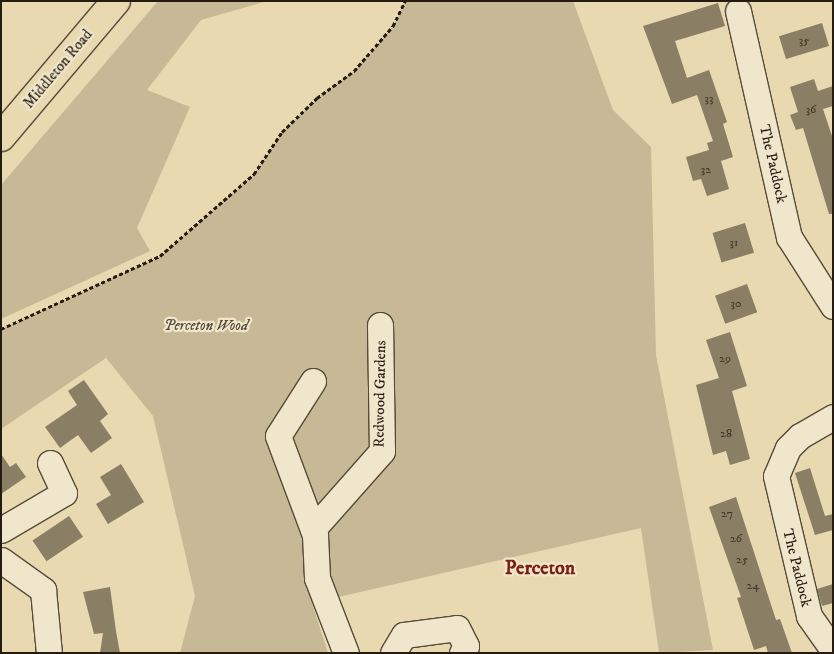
<!DOCTYPE html>
<style>
body{margin:0}
#map{position:relative;width:834px;height:654px;overflow:hidden;background:#e8d9b1;font-family:"IM FELL DW Pica",serif}
div>[style]{position:absolute}
[style*='--x']{left:calc(var(--x)*1px);top:calc(var(--y)*1px);width:calc(var(--w)*1px);rotate:calc(var(--a)*1deg)}
.green>*{inset:0;background:#c7b996}
.building>*{inset:0;background:#8a7e64;transform-origin:0 0}
.path>*{height:3px;margin-top:-1.5px;transform-origin:0;background:repeating-linear-gradient(90deg,#251b10 0 4px,transparent 0 6.5px)}
.roads{filter:drop-shadow(1px 0 #564a38) drop-shadow(-1px 0 #564a38) drop-shadow(0 1px #564a38) drop-shadow(0 -1px #564a38)}
.minor>*{height:25px;margin:-12.5px;padding:0 12.5px;transform-origin:12.5px;border-radius:12.5px;background:#f0e6cc}
.major>*{height:28px;margin:-14px;padding:0 14px;transform-origin:14px;border-radius:14px;background:#e8d9b1}
span{translate:-50% -50%;white-space:nowrap;text-align:center;line-height:1.15;-webkit-text-stroke:4.5px #f0e6cc;paint-order:stroke}
.number-label{font-size:12px;color:#3e3425}
.number-label span{-webkit-text-stroke-width:0}
.street-label{font-size:15px;color:#251b10}
.park-label{font-size:15px;color:#564a38;font-style:italic}
.district-label{font-size:20px;color:#7a1f14;font-weight:700}
.frame{position:absolute;inset:0;border:2px solid #251b10;pointer-events:none}
</style>
<div id="map">
<div class="green">
<div style="clip-path:polygon(158px 1px,267px 1px,201px 20px,147px 90px,190px 107px,137px 228px,150px 251px,1px 319px,1px 185px)"></div>
<div style="clip-path:polygon(405px 1px,573px 1px,613px 110px,651px 147px,656px 355px,713px 650px,659px 653px,641px 528px,312px 603px,328px 653px,180px 653px,195px 596px,153px 416px,106px 358px,1px 429px,1px 329px,160px 256px,254px 174px,282px 132px,317px 98px,354px 71px,393px 26px)"></div>
</div>
<div class="building">
<div style="clip-path:polygon(718px 3px,725px 26px,675px 41px,687px 78px,709px 70px,727px 122px,723px 124px,733px 157px,721px 161px,729px 189px,707px 196px,701px 179px,693px 181px,686px 157px,709px 150px,707px 143px,713px 141px,697px 95px,672px 104px,643px 26px)"></div>
<div style="left:822px;top:23px;width:24px;height:45px;rotate:73deg"></div>
<div style="clip-path:polygon(814px 79px,818px 91px,833px 86px,833px 106px,823px 109px,833px 139px,833px 214px,829px 214px,803px 128px,796px 130px,790px 115px,798px 112px,790px 87px)"></div>
<div style="left:745px;top:223px;width:31px;height:34px;rotate:73deg"></div>
<div style="left:747px;top:284px;width:30px;height:34px;rotate:70deg"></div>
<div style="clip-path:polygon(730px 332px,747px 386px,732px 391px,750px 459px,730px 465px,726px 451px,713px 455px,696px 385px,719px 378px,706px 340px)"></div>
<div style="clip-path:polygon(84px 380px,108px 414px,100px 421px,112px 438px,91px 453px,78px 435px,60px 448px,45px 427px,77px 405px,68px 391px)"></div>
<div style="clip-path:polygon(1px 454px,10px 467px,16px 463px,26px 477px,1px 494px)"></div>
<div style="clip-path:polygon(121px 464px,144px 502px,108px 524px,96px 504px,111px 495px,100px 477px)"></div>
<div style="clip-path:polygon(810px 468px,825px 516px,833px 514px,833px 530px,815px 535px,795px 473px)"></div>
<div style="clip-path:polygon(736px 497px,776px 620px,780px 619px,792px 653px,768px 653px,766px 646px,754px 650px,737px 598px,741px 597px,709px 507px)"></div>
<div style="left:69px;top:516px;width:25px;height:44px;rotate:56deg"></div>
<div style="clip-path:polygon(833px 584px,833px 603px,822px 606px,817px 589px)"></div>
<div style="clip-path:polygon(110px 587px,116px 631px,120px 653px,100px 653px,103px 633px,94px 634px,83px 592px)"></div>
</div>
<div class="path">
<div style="--x:1;--y:329;--w:175;--a:-24.7"></div>
<div style="--x:160;--y:256;--w:125;--a:-41.1"></div>
<div style="--x:254;--y:174;--w:50;--a:-56.3"></div>
<div style="--x:282;--y:132;--w:49;--a:-44.2"></div>
<div style="--x:317;--y:98;--w:46;--a:-36.1"></div>
<div style="--x:354;--y:71;--w:60;--a:-49.1"></div>
<div style="--x:393;--y:26;--w:28;--a:-64"></div>
</div>
<div class="roads">
<div class="minor">
<div style="--x:738;--y:11;--w:232;--a:77.3"></div>
<div style="--x:789;--y:237;--w:82;--a:57.5"></div>
<div style="--x:313;--y:381;--w:65;--a:122.5"></div>
<div style="--x:278;--y:436;--w:106;--a:69.5"></div>
<div style="--x:315;--y:535;--w:43;--a:87.3"></div>
<div style="--x:317;--y:578;--w:80;--a:68.9"></div>
<div style="--x:833;--y:417;--w:38;--a:150"></div>
<div style="--x:800;--y:436;--w:17;--a:135"></div>
<div style="--x:788;--y:448;--w:30;--a:113"></div>
<div style="--x:776;--y:476;--w:144;--a:76.7"></div>
<div style="--x:809;--y:616;--w:42;--a:54.8"></div>
<div style="--x:313;--y:529;--w:104;--a:-48.5"></div>
<div style="--x:382;--y:451;--w:126;--a:-90.9"></div>
<div style="--x:1;--y:530;--w:73;--a:-30.4"></div>
<div style="--x:64;--y:493;--w:33;--a:-115"></div>
<div style="--x:1;--y:560;--w:52;--a:35.5"></div>
<div style="--x:43;--y:590;--w:63;--a:84.6"></div>
<div style="--x:393;--y:653;--w:21;--a:-59"></div>
<div style="--x:404;--y:635;--w:53;--a:-7.5"></div>
<div style="--x:457;--y:628;--w:20;--a:63"></div>
<div style="--x:466;--y:646;--w:8;--a:120"></div>
</div>
<div class="major">
<div style="--x:1;--y:137;--w:178;--a:-49.8"></div>
</div>
</div>
<div class="number-label">
<span style="left:804px;top:41px">35</span>
<span style="left:709px;top:99px">33</span>
<span style="left:811px;top:110px">36</span>
<span style="left:706px;top:170px">32</span>
<span style="left:734px;top:243px">31</span>
<span style="left:736px;top:304px">30</span>
<span style="left:725px;top:359px">29</span>
<span style="left:726px;top:434px">28</span>
<span style="left:727px;top:514px">27</span>
<span style="left:736px;top:539px">26</span>
<span style="left:742px;top:560px">25</span>
<span style="left:753px;top:586px">24</span>
</div>
<div class="street-label">
<span style="left:58px;top:69px;rotate:-50deg">Middleton Road</span>
<span style="left:773px;top:164px;rotate:77deg">The Paddock</span>
<span style="left:380px;top:394px;rotate:-89deg">Redwood Gardens</span>
<span style="left:797px;top:568px;rotate:76deg">The Paddock</span>
</div>
<div class="park-label">
<span style="left:206px;top:326px">Perceton Wood</span>
</div>
<div class="district-label">
<span style="left:540px;top:568px">Perceton</span>
</div>
<div class="frame"></div>
</div>
